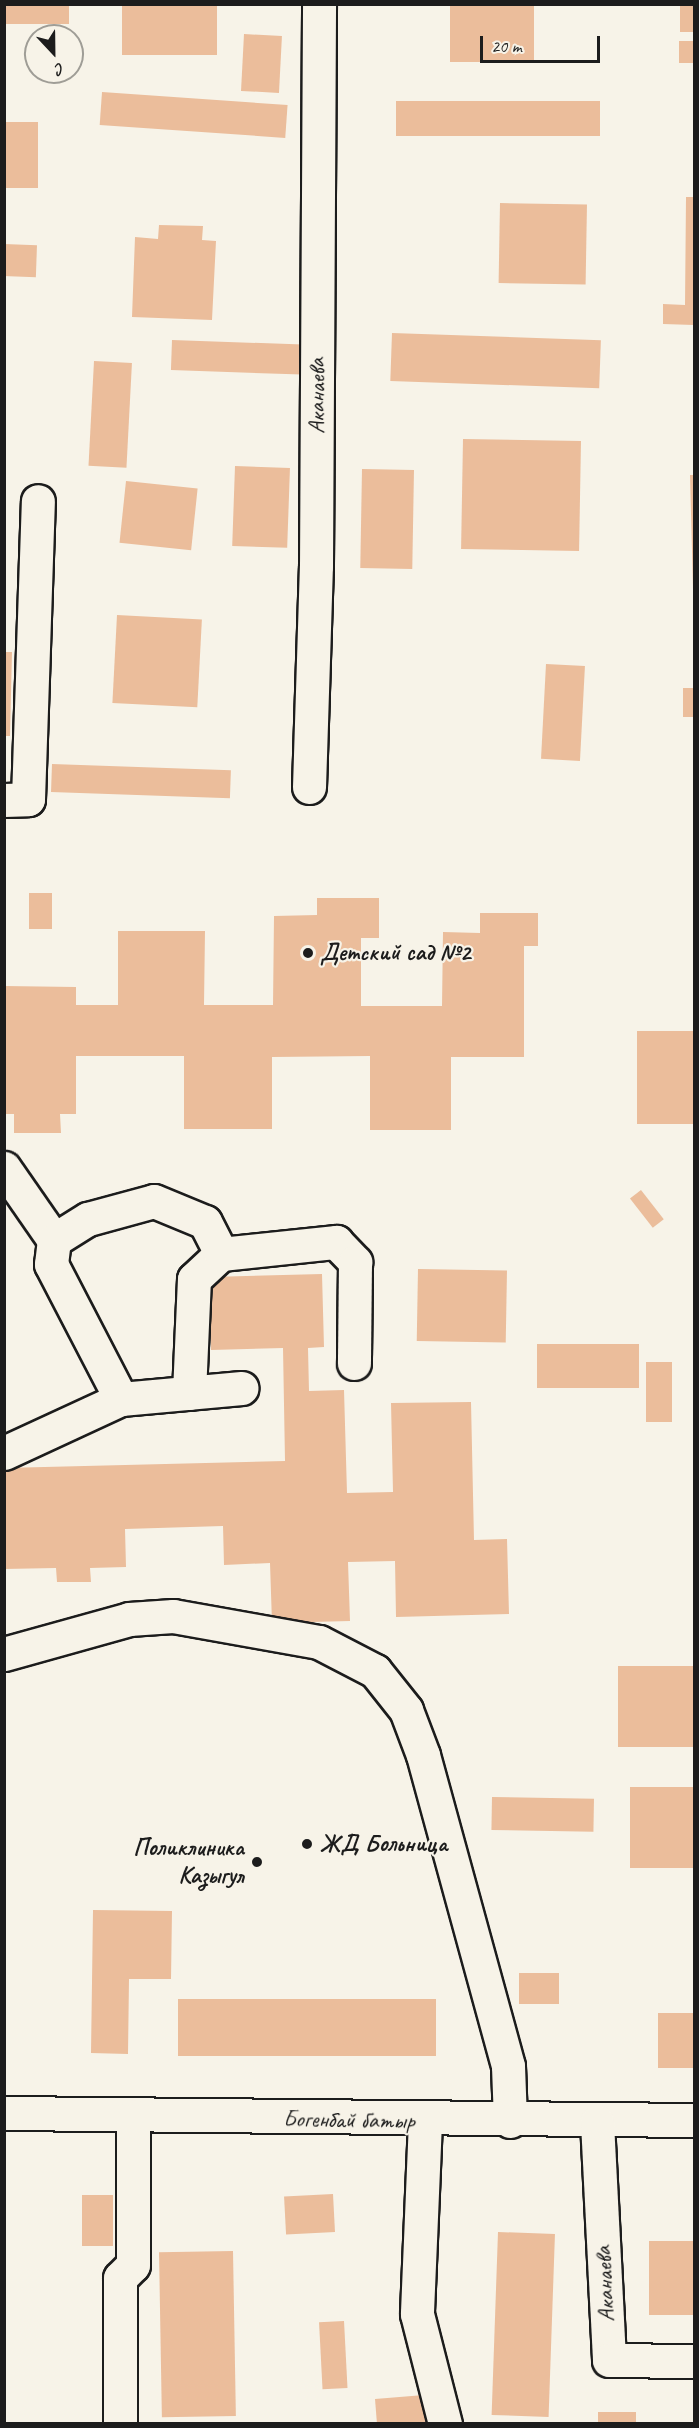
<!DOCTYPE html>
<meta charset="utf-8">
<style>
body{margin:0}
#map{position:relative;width:699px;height:2428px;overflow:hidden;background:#f7f3e8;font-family:Caveat,sans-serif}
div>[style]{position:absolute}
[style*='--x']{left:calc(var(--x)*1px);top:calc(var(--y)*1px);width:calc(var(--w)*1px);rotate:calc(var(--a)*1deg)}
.building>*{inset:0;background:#ebbd9b;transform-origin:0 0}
.roads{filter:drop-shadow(2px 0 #1c1c1c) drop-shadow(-2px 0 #1c1c1c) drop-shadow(0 2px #1c1c1c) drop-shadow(0 -2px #1c1c1c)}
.minor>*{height:33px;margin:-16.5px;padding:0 16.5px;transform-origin:16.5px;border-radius:16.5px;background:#f7f3e8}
.dots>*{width:16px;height:16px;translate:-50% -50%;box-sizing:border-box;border:3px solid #f7f3e8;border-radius:50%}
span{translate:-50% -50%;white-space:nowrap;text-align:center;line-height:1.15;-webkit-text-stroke:4.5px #f7f3e8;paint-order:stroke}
.street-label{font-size:24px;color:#1c1c1c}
.poi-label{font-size:24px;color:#1c1c1c;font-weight:700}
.left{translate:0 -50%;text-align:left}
.right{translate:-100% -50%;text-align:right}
.frame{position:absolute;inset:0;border:6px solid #1c1c1c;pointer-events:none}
.north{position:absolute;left:24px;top:24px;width:60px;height:60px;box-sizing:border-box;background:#f7f3e8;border:2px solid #9f9d96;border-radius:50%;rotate:158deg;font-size:16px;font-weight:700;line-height:24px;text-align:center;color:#1c1c1c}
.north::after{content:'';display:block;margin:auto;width:21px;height:27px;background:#1c1c1c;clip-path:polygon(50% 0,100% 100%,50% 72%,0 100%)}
.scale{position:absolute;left:480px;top:36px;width:120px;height:27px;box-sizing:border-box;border:3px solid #1c1c1c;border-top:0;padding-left:8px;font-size:18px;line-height:21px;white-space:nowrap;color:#1c1c1c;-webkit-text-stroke:4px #f7f3e8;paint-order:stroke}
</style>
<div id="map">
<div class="building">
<div style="left:4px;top:4px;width:65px;height:20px"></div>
<div style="left:122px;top:4px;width:95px;height:51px"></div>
<div style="left:680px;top:4px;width:14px;height:28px"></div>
<div style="left:450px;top:5px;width:84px;height:57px"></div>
<div style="left:244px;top:34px;width:38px;height:57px;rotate:3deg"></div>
<div style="left:679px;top:41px;width:15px;height:22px"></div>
<div style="left:102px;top:92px;width:186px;height:33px;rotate:4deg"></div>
<div style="left:396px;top:101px;width:204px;height:35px"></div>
<div style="left:4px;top:122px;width:34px;height:66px"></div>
<div style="clip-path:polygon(686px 197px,694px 197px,694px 325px,663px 324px,663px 304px,685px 305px)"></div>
<div style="left:500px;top:203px;width:87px;height:80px;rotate:1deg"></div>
<div style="clip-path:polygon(159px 225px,203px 226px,202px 240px,216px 241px,212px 320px,132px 317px,135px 237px,158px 239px)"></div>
<div style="left:4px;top:244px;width:33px;height:32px;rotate:2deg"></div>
<div style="left:392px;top:333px;width:209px;height:48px;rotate:2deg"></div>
<div style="left:172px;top:340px;width:131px;height:30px;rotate:2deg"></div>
<div style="left:94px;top:361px;width:38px;height:105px;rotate:3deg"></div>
<div style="left:463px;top:439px;width:118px;height:110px;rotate:1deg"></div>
<div style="left:235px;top:466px;width:55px;height:80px;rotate:2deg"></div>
<div style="left:362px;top:469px;width:52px;height:99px;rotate:1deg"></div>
<div style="clip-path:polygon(690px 475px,694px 475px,694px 589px,693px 589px)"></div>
<div style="left:126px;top:481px;width:72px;height:62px;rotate:6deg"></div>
<div style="left:117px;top:615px;width:85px;height:88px;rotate:3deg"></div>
<div style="clip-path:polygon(4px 652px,12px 652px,10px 736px,4px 736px)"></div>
<div style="left:546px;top:664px;width:39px;height:95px;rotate:3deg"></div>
<div style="left:694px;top:688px;width:29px;height:11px;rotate:90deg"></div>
<div style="left:52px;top:764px;width:179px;height:28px;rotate:2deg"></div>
<div style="left:29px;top:893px;width:23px;height:36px"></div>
<div style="clip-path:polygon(317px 898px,379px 898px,379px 938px,361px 938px,361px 1006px,442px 1006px,443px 932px,480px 933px,480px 913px,538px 913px,538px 946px,524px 946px,524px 1057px,451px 1057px,451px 1130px,370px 1130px,370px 1056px,272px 1057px,272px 1129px,184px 1129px,184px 1056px,76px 1056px,76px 1114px,60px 1114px,61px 1133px,14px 1133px,14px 1114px,4px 1114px,4px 986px,76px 987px,76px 1005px,118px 1005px,118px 931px,205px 931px,204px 1005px,273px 1005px,274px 916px,317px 915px)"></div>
<div style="left:637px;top:1031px;width:57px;height:93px"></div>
<div style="left:641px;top:1190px;width:37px;height:14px;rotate:52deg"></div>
<div style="left:418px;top:1269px;width:89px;height:72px;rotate:1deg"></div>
<div style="clip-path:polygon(322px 1274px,324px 1347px,308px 1348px,309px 1391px,344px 1390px,347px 1493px,393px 1492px,391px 1403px,471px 1402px,474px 1540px,507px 1539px,509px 1614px,396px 1617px,395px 1561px,348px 1562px,350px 1621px,272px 1623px,270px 1563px,224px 1565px,223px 1526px,125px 1529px,126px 1567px,90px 1568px,91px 1582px,57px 1582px,56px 1568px,4px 1569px,4px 1468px,285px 1461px,283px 1348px,211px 1350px,209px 1277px)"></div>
<div style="left:537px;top:1344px;width:102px;height:44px"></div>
<div style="left:646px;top:1362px;width:26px;height:60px"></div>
<div style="left:694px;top:1666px;width:81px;height:76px;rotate:90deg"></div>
<div style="left:694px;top:1787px;width:81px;height:64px;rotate:90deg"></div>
<div style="left:492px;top:1797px;width:102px;height:33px;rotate:1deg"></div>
<div style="clip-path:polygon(93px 1910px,172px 1911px,171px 1979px,129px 1979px,128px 2054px,91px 2053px)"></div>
<div style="left:519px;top:1973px;width:40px;height:31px"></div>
<div style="left:178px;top:1999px;width:258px;height:57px"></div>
<div style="left:658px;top:2013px;width:36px;height:55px"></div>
<div style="left:333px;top:2194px;width:38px;height:49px;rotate:87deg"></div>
<div style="left:82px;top:2195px;width:31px;height:51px"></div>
<div style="left:498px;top:2232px;width:57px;height:183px;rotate:2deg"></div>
<div style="left:694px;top:2241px;width:74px;height:45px;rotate:90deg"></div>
<div style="left:233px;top:2251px;width:165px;height:74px;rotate:89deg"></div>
<div style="left:344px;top:2321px;width:67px;height:25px;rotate:87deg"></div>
<div style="clip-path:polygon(424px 2395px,426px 2424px,377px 2424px,375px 2399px)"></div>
<div style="left:636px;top:2412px;width:12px;height:38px;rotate:90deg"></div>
</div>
<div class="roads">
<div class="minor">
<div style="--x:309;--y:787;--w:221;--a:-88.2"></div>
<div style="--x:316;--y:566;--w:562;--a:-89.69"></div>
<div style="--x:4;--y:800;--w:24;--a:-2"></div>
<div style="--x:28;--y:799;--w:298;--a:-88.1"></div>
<div style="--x:4;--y:1168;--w:88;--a:55.2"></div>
<div style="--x:189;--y:1393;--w:114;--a:-87.5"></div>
<div style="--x:194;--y:1279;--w:37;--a:-43"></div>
<div style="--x:221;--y:1254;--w:116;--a:-6"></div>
<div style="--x:336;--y:1242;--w:28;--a:46"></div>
<div style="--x:355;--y:1262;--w:101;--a:90.6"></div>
<div style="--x:121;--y:1399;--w:152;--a:-117.4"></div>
<div style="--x:51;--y:1264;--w:24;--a:-83"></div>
<div style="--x:54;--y:1240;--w:40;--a:-32"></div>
<div style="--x:88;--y:1219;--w:68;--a:-15.3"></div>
<div style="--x:154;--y:1201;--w:55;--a:22.4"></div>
<div style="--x:205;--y:1222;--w:36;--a:63"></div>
<div style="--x:4;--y:1453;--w:129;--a:-24.8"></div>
<div style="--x:121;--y:1399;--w:121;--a:-5.2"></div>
<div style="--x:4;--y:1654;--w:130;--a:-15.6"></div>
<div style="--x:129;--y:1619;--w:44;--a:-3.9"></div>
<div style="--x:173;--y:1616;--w:148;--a:10.1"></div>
<div style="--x:319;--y:1642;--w:63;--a:27.4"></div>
<div style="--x:375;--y:1671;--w:50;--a:51.5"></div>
<div style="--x:406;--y:1710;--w:48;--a:69.3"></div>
<div style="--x:423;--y:1755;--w:322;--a:74.7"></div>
<div style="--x:508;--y:2066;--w:55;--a:87.9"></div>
<div style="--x:4;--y:2113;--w:690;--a:0.58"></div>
<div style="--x:425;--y:2121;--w:193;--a:92.4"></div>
<div style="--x:417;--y:2314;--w:114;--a:75.7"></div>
<div style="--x:597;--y:2122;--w:238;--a:87.1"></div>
<div style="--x:609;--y:2360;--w:85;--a:0.7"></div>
<div style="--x:120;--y:2424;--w:146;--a:-90"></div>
<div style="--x:120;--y:2278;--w:18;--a:-45"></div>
<div style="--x:133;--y:2265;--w:149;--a:-90"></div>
</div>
</div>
<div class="dots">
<div style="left:308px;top:953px;background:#1c1c1c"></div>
<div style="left:307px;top:1844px;background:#1c1c1c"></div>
<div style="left:257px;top:1862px;background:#1c1c1c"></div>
</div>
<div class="street-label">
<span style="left:317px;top:396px;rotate:-90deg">Аканаева</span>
<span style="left:349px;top:2120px;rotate:1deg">Богенбай батыр</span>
<span style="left:605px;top:2284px;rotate:-93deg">Аканаева</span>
</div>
<div class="poi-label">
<span class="left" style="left:320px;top:953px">Детский сад №2</span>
<span class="left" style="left:320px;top:1844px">ЖД Больница</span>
<span class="right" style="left:244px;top:1862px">Поликлиника<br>Казыгул</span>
</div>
<div class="frame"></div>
<div class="north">С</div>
<div class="scale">20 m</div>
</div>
